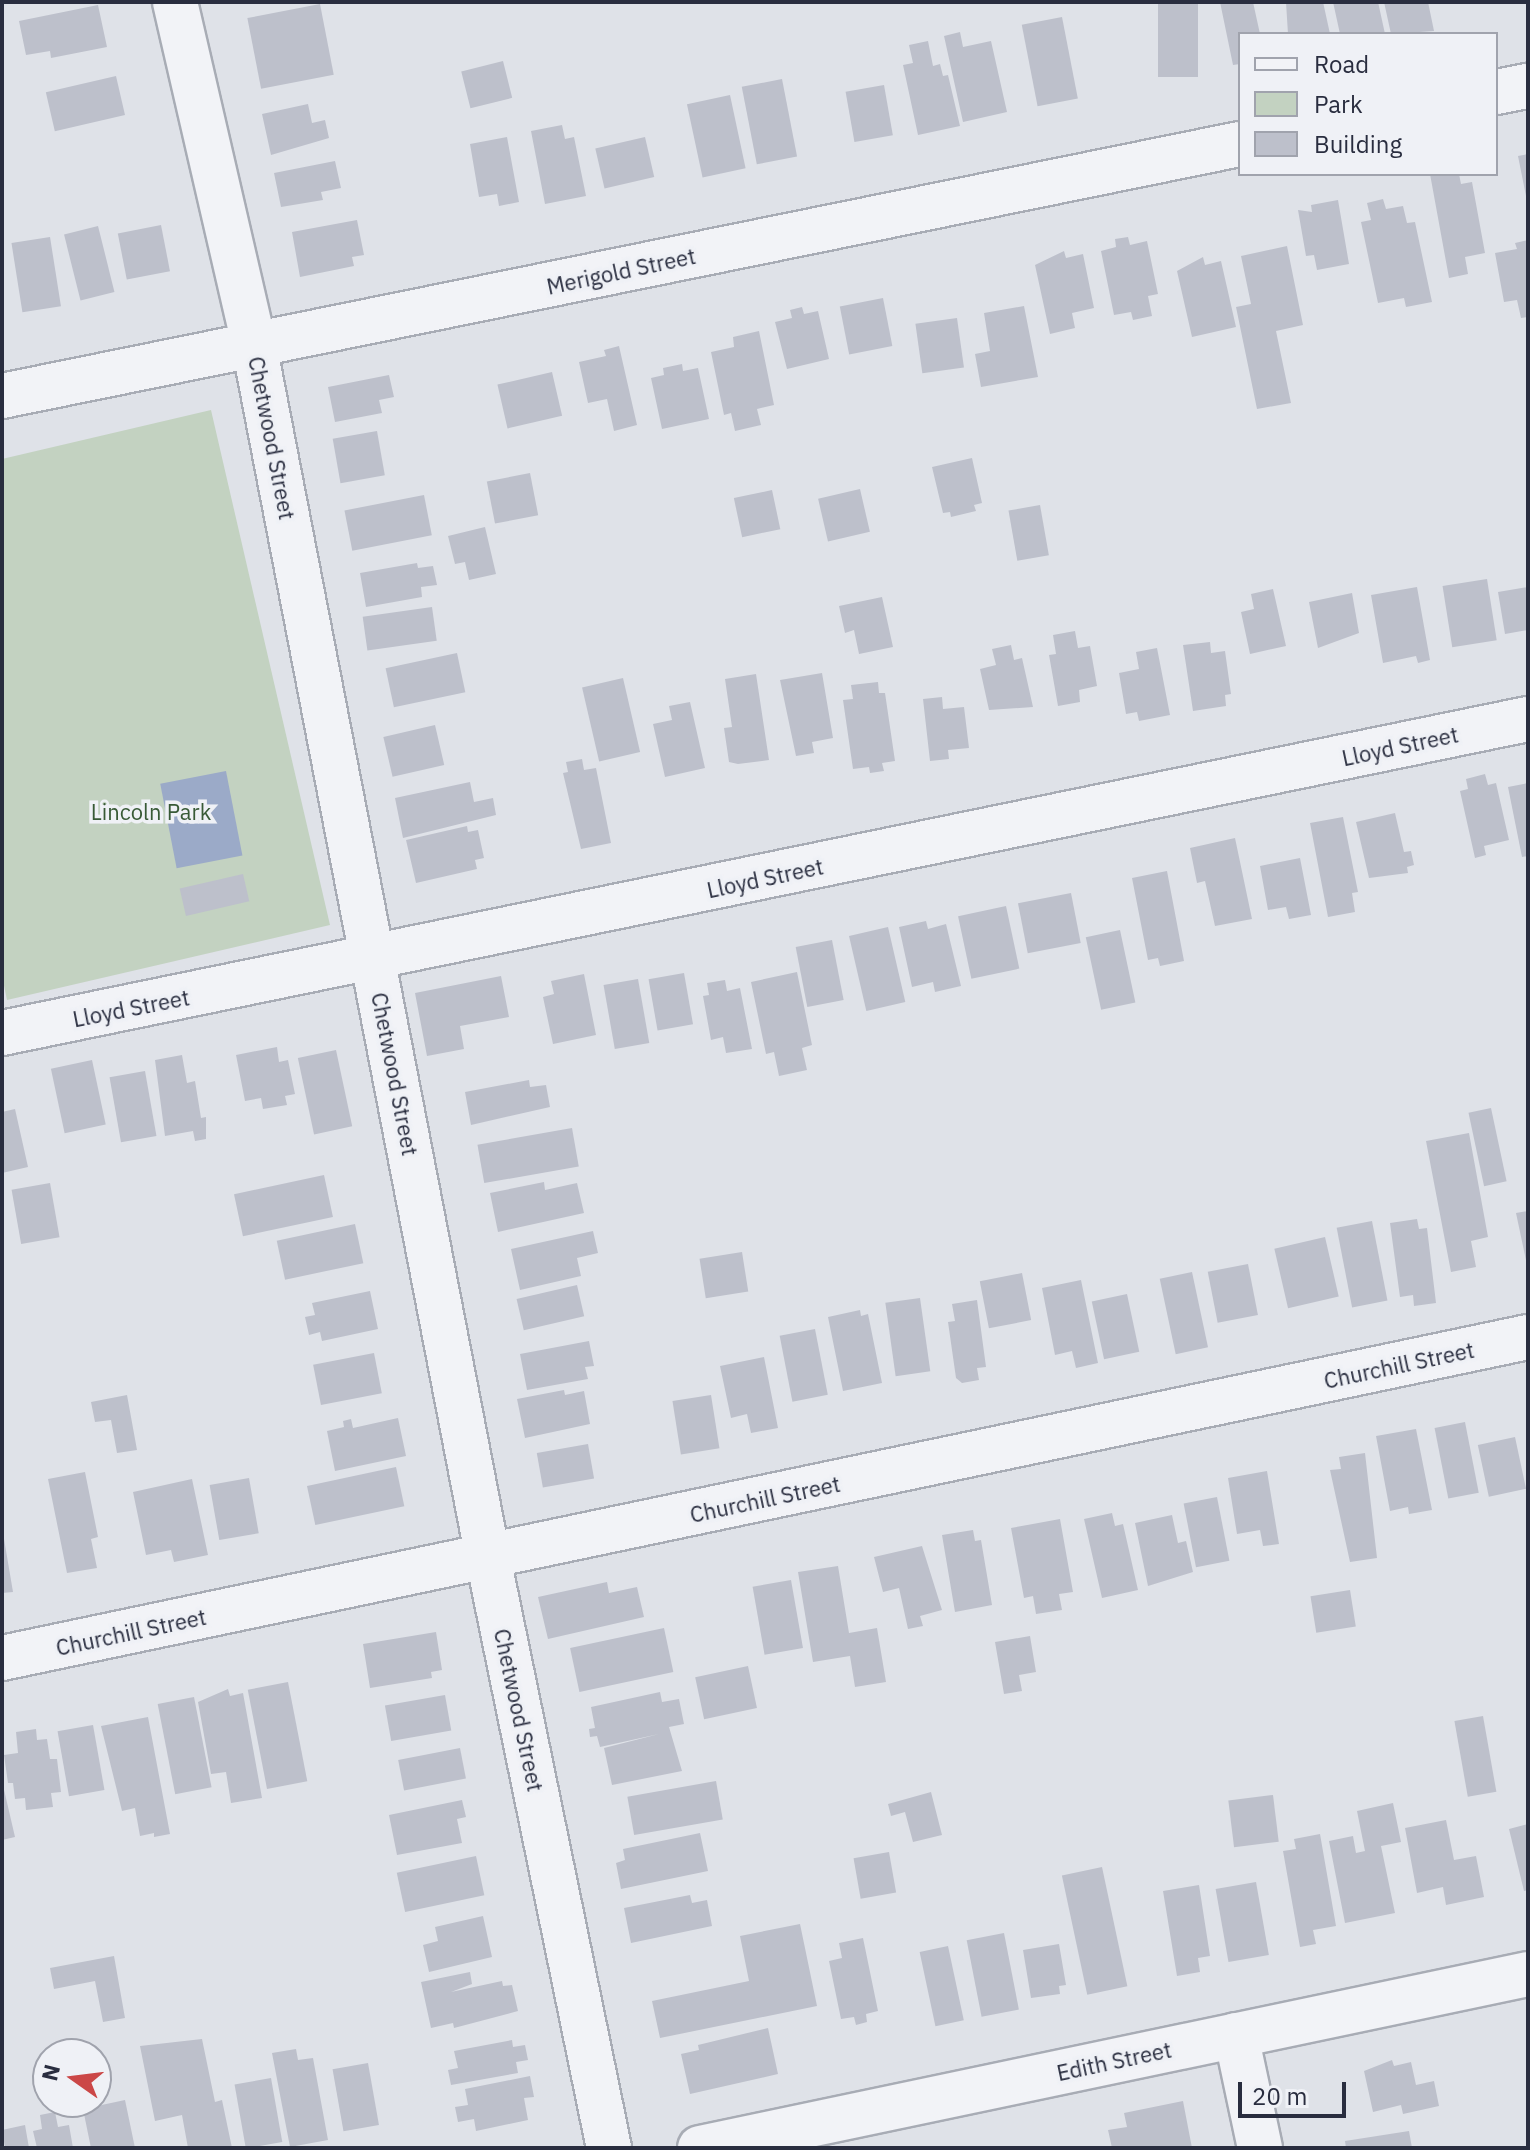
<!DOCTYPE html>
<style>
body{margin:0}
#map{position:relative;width:1530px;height:2150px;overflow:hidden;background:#dfe2e8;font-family:"IBM Plex Sans",sans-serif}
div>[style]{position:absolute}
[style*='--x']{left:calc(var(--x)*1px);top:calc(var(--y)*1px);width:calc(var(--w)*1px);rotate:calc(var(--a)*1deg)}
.green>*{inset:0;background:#c3d2c1}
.water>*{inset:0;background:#9baac8;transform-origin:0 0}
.building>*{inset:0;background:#bdc0cb;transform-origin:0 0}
.roads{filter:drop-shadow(2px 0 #a8acb5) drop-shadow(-2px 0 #a8acb5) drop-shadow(0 2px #a8acb5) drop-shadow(0 -2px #a8acb5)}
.minor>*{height:44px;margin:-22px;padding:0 22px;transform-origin:22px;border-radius:22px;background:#f2f3f7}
span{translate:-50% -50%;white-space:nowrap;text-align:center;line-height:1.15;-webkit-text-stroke:7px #eff1f6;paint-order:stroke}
.street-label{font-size:22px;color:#292d3f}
.park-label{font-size:22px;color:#385a36}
.frame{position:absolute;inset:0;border:4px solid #292d3f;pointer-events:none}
.legend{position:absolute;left:1238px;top:32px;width:260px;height:144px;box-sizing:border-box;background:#eff1f6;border:2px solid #a0a3ad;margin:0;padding:10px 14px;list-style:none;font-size:24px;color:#292d3f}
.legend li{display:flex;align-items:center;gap:16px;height:40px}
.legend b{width:40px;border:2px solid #a0a3ad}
.north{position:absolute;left:32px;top:2038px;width:80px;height:80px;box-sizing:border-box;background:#eff1f6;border:2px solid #a0a3ad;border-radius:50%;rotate:284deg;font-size:22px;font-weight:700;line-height:32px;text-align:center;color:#292d3f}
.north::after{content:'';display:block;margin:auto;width:28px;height:36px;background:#cb4747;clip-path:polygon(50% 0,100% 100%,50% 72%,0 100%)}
.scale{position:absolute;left:1238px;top:2082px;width:108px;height:36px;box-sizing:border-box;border:4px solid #292d3f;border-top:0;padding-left:10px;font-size:24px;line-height:28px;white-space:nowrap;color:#292d3f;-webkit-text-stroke:6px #eff1f6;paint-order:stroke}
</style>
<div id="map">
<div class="green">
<div style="clip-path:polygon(211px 410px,330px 925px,7px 1000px,2px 976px,2px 459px)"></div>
</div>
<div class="water">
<div style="left:226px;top:771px;width:86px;height:67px;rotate:79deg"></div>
</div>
<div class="building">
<div style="left:1158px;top:2px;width:40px;height:75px"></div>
<div style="clip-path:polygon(1220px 2px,1253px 2px,1260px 34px,1240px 34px,1240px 64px,1233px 65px)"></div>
<div style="clip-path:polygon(1286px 2px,1323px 2px,1330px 34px,1288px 34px)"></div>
<div style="clip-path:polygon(1333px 2px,1378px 2px,1385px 34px,1340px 34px)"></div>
<div style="clip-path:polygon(1384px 2px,1428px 2px,1434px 31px,1391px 34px)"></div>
<div style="left:320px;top:4px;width:72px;height:74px;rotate:79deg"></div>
<div style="clip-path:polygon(98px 5px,107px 47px,51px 58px,50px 51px,26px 55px,19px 21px)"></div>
<div style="left:1062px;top:17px;width:83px;height:41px;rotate:79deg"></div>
<div style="clip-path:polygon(960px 32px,963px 47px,991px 41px,1007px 112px,963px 122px,944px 36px)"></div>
<div style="clip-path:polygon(928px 41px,933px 66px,940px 64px,943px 76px,948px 75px,960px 126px,918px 135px,903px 65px,913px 63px,909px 45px)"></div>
<div style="left:503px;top:61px;width:38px;height:43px;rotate:76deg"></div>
<div style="left:116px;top:76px;width:40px;height:72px;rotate:77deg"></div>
<div style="left:782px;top:79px;width:79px;height:41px;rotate:79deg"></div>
<div style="left:884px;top:85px;width:51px;height:39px;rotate:80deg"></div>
<div style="left:730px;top:95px;width:75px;height:44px;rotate:78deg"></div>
<div style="clip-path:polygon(308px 104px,312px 123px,325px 120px,329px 138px,271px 155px,262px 114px)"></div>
<div style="clip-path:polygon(562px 125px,565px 139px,574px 137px,586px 196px,545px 204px,531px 131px)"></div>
<div style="clip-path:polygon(507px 137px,519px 202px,499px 206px,497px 194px,479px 197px,470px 144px)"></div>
<div style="left:645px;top:137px;width:41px;height:51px;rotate:77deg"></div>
<div style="clip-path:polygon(1528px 154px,1528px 200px,1527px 201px,1518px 156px)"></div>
<div style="clip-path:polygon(335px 161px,341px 188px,321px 192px,323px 200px,281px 207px,274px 173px)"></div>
<div style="clip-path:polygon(1430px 174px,1459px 174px,1461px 184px,1472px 182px,1485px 253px,1465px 257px,1468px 274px,1449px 278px)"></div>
<div style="clip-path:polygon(1383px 199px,1386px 209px,1403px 206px,1407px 223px,1415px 222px,1432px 302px,1406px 307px,1404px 298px,1378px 303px,1361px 222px,1371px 220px,1367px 203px)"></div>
<div style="clip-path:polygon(1338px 200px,1349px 264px,1317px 270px,1314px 255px,1306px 256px,1298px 210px,1312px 212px,1311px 205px)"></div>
<div style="clip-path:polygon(357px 220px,364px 255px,352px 257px,354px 266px,300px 277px,292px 232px)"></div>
<div style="left:161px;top:225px;width:47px;height:44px;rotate:79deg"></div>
<div style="left:98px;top:226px;width:68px;height:35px;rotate:76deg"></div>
<div style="left:50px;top:237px;width:70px;height:39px;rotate:81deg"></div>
<div style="clip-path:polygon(1128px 237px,1130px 245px,1147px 241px,1158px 294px,1148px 296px,1152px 316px,1133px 320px,1131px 312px,1114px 315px,1101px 251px,1116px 247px,1115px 239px)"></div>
<div style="clip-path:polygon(1528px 240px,1528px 317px,1521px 318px,1517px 300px,1504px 302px,1495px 253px,1517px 249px,1515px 243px)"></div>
<div style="clip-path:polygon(1287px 246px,1303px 325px,1276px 331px,1291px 403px,1257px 409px,1236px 307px,1251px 304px,1241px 256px)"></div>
<div style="clip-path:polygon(1064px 251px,1066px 258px,1083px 254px,1094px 308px,1072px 313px,1075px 328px,1050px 334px,1035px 265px)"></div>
<div style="clip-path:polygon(1203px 257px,1205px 265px,1221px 261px,1236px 327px,1192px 337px,1177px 271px)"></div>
<div style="left:883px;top:298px;width:49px;height:44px;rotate:79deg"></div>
<div style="clip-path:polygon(1024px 306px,1038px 377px,981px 387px,975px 354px,990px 351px,984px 313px)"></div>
<div style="clip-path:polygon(802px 307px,804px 314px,818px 311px,829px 359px,787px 369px,775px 322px,792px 318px,790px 310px)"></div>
<div style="left:957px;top:318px;width:50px;height:42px;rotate:82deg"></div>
<div style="clip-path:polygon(759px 331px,774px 405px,757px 409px,761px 425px,735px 431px,731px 413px,724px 415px,711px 352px,734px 347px,733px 337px)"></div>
<div style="clip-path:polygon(619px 346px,637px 425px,614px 431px,607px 399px,588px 403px,579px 362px,606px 356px,604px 350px)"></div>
<div style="clip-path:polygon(682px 364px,683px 371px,698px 368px,709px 419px,662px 429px,651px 378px,664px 375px,663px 368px)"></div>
<div style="left:552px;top:372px;width:45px;height:56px;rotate:77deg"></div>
<div style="clip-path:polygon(389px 375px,394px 397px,379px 400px,382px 413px,335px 422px,328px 387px)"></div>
<div style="left:377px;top:431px;width:45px;height:45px;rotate:80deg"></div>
<div style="clip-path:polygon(972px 458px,982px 503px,974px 505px,976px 511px,951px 517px,950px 512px,943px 513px,932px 467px)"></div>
<div style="left:530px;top:473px;width:43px;height:44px;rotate:79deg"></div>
<div style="left:860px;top:489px;width:44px;height:43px;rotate:77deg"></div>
<div style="left:772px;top:490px;width:40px;height:39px;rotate:78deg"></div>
<div style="left:424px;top:495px;width:41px;height:81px;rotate:79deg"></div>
<div style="left:1040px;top:505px;width:51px;height:32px;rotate:80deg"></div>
<div style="clip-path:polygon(485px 527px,496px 574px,469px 580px,465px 562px,455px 564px,448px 536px)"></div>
<div style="clip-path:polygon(417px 563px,418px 568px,433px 566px,437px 585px,421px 587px,422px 597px,366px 607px,360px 573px)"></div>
<div style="left:1487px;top:579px;width:62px;height:45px;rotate:81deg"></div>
<div style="clip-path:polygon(1417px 587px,1430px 660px,1418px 663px,1416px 656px,1383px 663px,1371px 595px)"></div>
<div style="clip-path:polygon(1528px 587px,1528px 630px,1505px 634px,1498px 592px)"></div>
<div style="clip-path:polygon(1273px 589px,1286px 646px,1250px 654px,1241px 612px,1254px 609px,1251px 594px)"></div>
<div style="clip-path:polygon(1352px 593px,1359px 633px,1318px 648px,1309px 602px)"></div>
<div style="clip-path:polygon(882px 597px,893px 647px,859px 654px,854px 630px,845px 633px,839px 606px)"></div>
<div style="left:432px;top:607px;width:34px;height:70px;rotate:82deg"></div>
<div style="clip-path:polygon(1075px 631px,1078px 648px,1090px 646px,1097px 686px,1079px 690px,1080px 702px,1058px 706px,1049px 655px,1056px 654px,1053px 635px)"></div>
<div style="clip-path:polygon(1210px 642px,1211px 653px,1225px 651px,1231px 694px,1225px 695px,1226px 706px,1193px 711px,1183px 645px)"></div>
<div style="clip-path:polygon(1011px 645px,1014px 660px,1022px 658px,1033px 707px,989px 710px,980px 669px,996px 665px,992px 649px)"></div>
<div style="clip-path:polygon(1157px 648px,1170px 715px,1139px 721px,1137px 712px,1126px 714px,1119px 673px,1139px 669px,1136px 652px)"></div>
<div style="left:457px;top:653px;width:40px;height:73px;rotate:78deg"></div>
<div style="clip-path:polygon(822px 673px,833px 738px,812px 742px,814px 753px,796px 756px,780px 680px)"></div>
<div style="clip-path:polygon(756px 674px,769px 760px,738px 764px,729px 762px,724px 728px,732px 727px,725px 679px)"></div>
<div style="left:623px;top:678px;width:76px;height:42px;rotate:77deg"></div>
<div style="clip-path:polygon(878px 682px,879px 693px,885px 693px,895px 761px,882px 763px,884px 771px,870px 773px,869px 767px,853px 769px,843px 700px,853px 699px,851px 685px)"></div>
<div style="clip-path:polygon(942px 697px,943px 709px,964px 707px,969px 748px,948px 750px,949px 759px,930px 761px,923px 699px)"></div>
<div style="clip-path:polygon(690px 702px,705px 768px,665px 777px,653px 724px,672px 720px,669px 706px)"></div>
<div style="left:435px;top:725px;width:41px;height:53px;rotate:77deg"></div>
<div style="clip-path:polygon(582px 759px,584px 770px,596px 768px,611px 843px,581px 849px,563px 773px,568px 772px,566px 762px)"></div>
<div style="clip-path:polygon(1485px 774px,1488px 785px,1496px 783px,1509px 840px,1484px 846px,1486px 855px,1475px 858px,1460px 791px,1468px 789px,1466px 779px)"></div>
<div style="clip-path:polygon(470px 782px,474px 802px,493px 798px,496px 815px,403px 838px,395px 798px)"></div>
<div style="clip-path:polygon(1528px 783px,1528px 856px,1522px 857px,1508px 787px)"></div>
<div style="clip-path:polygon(1395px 813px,1404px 852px,1411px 851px,1414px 865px,1407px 867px,1408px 873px,1369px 878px,1356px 822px)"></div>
<div style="clip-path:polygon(1343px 817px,1358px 892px,1352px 893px,1355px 912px,1328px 917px,1310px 823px)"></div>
<div style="clip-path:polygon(467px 826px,468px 832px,478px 830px,484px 858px,475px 860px,477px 869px,416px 883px,406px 840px)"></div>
<div style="clip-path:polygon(1235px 838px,1252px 919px,1215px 926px,1205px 881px,1197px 883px,1190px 848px)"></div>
<div style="clip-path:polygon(1300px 858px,1311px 915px,1289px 919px,1286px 907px,1268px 910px,1260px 866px)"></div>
<div style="clip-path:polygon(1167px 871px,1184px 961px,1160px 966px,1158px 958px,1148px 960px,1132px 878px)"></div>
<div style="left:243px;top:874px;width:28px;height:65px;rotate:77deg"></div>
<div style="left:1071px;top:893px;width:51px;height:54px;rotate:79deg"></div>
<div style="left:1006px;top:906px;width:64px;height:49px;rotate:78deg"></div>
<div style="clip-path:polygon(926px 921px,928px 929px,946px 924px,961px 986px,935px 992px,933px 982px,912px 987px,899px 927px)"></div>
<div style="left:888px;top:927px;width:77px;height:40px;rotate:77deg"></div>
<div style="left:1120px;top:930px;width:74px;height:35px;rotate:78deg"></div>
<div style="left:832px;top:940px;width:61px;height:37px;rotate:79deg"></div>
<div style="clip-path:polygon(797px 972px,812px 1045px,802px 1048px,807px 1070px,779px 1076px,774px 1052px,766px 1054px,751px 982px)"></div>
<div style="left:684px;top:973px;width:52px;height:36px;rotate:80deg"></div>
<div style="clip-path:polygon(584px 974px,596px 1035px,553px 1044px,543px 997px,554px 994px,551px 981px)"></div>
<div style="clip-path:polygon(501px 976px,509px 1017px,460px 1026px,464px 1049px,427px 1056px,415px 993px)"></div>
<div style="left:638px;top:979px;width:65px;height:35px;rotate:80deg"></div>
<div style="clip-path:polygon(725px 980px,727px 991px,740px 988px,752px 1049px,726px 1053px,723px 1037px,711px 1040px,703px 996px,709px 995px,707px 983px)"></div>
<div style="clip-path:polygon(277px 1047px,279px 1062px,288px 1060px,295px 1094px,285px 1096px,287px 1105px,263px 1109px,261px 1098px,245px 1101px,236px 1055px)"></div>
<div style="left:336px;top:1050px;width:78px;height:39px;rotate:78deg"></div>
<div style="clip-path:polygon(182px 1055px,187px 1083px,195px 1081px,201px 1118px,206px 1117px,206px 1139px,195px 1141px,193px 1131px,165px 1136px,155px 1060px)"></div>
<div style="left:92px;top:1060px;width:66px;height:42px;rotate:78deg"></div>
<div style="left:145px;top:1071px;width:66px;height:36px;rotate:80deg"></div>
<div style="clip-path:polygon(529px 1080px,530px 1087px,546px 1085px,550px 1107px,471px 1125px,465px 1092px)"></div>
<div style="left:1491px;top:1108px;width:75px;height:23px;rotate:78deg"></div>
<div style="clip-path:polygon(15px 1109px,28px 1167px,2px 1173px,2px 1112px)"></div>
<div style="left:572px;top:1128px;width:39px;height:96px;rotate:80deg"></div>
<div style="clip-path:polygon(1469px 1133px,1488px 1237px,1471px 1241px,1476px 1267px,1451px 1272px,1426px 1141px)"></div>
<div style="left:324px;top:1175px;width:43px;height:92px;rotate:78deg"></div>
<div style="clip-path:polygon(544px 1182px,545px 1190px,577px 1183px,584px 1213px,498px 1232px,490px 1193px)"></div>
<div style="left:50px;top:1183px;width:55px;height:39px;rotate:80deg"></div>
<div style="clip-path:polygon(1528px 1211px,1528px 1265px,1527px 1265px,1516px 1213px)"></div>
<div style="clip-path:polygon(1417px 1219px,1419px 1229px,1427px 1228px,1436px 1303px,1414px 1306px,1413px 1295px,1400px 1297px,1390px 1223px)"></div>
<div style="left:1372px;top:1221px;width:81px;height:36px;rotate:79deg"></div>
<div style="left:355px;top:1224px;width:40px;height:80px;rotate:78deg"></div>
<div style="clip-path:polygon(593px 1231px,598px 1253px,577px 1258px,581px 1276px,520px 1290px,511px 1249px)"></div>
<div style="left:1325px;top:1237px;width:61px;height:52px;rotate:77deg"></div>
<div style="left:742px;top:1252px;width:40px;height:43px;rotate:81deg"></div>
<div style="left:1248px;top:1264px;width:52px;height:41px;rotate:79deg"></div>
<div style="left:1192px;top:1272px;width:77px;height:33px;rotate:78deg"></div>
<div style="left:1022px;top:1273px;width:48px;height:43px;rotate:79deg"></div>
<div style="clip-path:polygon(1081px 1280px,1098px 1363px,1076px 1368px,1072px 1351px,1055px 1355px,1042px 1288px)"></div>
<div style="left:577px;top:1285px;width:32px;height:62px;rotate:77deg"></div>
<div style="clip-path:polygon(370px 1291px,378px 1329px,322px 1341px,320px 1332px,309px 1335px,305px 1317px,315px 1315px,312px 1303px)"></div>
<div style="left:1127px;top:1294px;width:59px;height:36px;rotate:78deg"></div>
<div style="left:920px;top:1298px;width:74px;height:35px;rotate:82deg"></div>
<div style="clip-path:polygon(977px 1300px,986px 1367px,977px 1368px,979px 1380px,962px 1383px,956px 1378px,948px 1322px,955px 1321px,952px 1304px)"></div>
<div style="clip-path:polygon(860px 1310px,861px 1316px,868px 1314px,882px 1383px,843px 1391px,828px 1317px)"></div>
<div style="left:815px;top:1329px;width:67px;height:36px;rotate:79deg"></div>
<div style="clip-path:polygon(589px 1341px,594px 1366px,585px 1367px,588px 1379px,527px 1390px,520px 1354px)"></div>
<div style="left:374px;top:1353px;width:41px;height:62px;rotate:79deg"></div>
<div style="clip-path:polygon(764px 1357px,778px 1428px,751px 1433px,747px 1414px,731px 1418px,720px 1366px)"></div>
<div style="clip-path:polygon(564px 1390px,565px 1395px,584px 1391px,590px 1424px,525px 1438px,517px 1399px)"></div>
<div style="clip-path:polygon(127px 1395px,137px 1450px,117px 1453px,111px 1420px,95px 1422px,91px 1402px)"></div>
<div style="left:711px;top:1395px;width:54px;height:39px;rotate:81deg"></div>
<div style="clip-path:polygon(398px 1418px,406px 1456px,335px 1471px,327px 1431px,344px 1427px,343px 1421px,351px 1419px,353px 1428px)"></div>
<div style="left:1465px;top:1422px;width:72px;height:31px;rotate:79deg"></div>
<div style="clip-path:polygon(1416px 1429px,1432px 1510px,1409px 1514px,1408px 1507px,1390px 1511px,1376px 1436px)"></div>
<div style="left:1515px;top:1437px;width:53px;height:38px;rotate:78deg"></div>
<div style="left:588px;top:1444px;width:35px;height:52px;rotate:80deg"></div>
<div style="clip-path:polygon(1365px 1453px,1377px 1558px,1350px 1562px,1330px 1470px,1341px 1469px,1339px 1457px)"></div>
<div style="left:396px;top:1467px;width:40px;height:91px;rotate:78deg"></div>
<div style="clip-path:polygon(1267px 1471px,1279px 1544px,1263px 1546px,1260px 1530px,1237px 1534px,1228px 1478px)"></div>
<div style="clip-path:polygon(85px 1472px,98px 1537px,91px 1539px,97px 1568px,67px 1573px,48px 1479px)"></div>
<div style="left:249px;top:1478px;width:56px;height:40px;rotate:80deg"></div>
<div style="clip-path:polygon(192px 1479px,208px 1555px,174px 1562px,171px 1550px,146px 1555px,133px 1492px)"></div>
<div style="left:1217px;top:1497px;width:65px;height:34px;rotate:79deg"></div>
<div style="clip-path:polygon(1112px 1513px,1115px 1526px,1123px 1524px,1138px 1590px,1102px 1598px,1084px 1519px)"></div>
<div style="clip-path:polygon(1172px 1515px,1178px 1543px,1186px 1541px,1193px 1572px,1148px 1586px,1135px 1523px)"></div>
<div style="clip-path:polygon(1060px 1519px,1073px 1592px,1059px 1594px,1062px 1610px,1036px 1614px,1033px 1596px,1024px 1598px,1011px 1528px)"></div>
<div style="clip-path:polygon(2px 1527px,13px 1592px,2px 1593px)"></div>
<div style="clip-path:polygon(973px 1530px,975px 1541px,981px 1540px,992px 1605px,955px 1612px,942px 1535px)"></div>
<div style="clip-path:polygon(922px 1546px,942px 1610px,920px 1616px,923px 1626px,908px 1629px,899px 1588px,883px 1592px,874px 1557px)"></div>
<div style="clip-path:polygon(838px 1566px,849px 1633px,877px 1628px,886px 1682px,855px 1687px,850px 1656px,813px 1662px,798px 1572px)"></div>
<div style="left:791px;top:1580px;width:69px;height:39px;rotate:80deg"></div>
<div style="clip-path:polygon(607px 1582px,609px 1593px,637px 1587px,644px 1617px,548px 1639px,538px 1597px)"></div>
<div style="left:1350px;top:1590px;width:37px;height:40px;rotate:81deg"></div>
<div style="left:664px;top:1628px;width:45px;height:96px;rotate:78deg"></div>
<div style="clip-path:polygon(436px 1632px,442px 1670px,431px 1672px,432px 1678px,370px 1688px,363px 1644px)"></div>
<div style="clip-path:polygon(1030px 1636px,1036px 1672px,1019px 1675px,1022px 1691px,1004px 1694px,995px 1642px)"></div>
<div style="left:748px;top:1666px;width:43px;height:54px;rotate:78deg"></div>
<div style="left:288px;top:1682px;width:101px;height:41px;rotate:79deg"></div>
<div style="clip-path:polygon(228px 1689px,230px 1696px,243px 1693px,262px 1798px,231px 1803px,226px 1772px,211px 1774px,198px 1702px)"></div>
<div style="clip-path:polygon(660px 1692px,662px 1702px,679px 1699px,684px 1724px,669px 1727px,682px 1771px,612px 1785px,604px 1748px,659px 1734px,600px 1747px,597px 1736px,590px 1737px,589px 1729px,595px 1728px,591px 1707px)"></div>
<div style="left:445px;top:1695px;width:36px;height:61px;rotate:80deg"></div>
<div style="left:194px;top:1697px;width:92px;height:37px;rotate:79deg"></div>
<div style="left:1483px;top:1716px;width:77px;height:29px;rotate:80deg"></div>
<div style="clip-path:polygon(148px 1717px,170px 1834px,154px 1837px,154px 1833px,140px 1836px,135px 1808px,122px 1811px,101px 1726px)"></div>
<div style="left:93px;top:1725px;width:66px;height:36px;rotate:80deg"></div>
<div style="clip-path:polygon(36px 1729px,37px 1740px,47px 1739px,50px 1759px,57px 1759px,61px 1792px,51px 1793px,53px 1807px,26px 1810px,25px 1798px,15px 1799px,13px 1783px,8px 1783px,4px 1755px,18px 1753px,16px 1732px)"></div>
<div style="left:460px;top:1748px;width:31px;height:63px;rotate:79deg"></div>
<div style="clip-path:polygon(2px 1781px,15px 1837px,2px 1840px)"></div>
<div style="left:716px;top:1781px;width:39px;height:90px;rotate:80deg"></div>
<div style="clip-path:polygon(931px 1792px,942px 1835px,913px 1842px,905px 1812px,891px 1816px,888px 1804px)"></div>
<div style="left:1273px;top:1795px;width:47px;height:45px;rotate:83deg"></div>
<div style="clip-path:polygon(462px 1800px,466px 1817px,457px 1819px,462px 1843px,397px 1855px,389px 1815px)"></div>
<div style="clip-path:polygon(1393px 1803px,1401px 1842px,1381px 1846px,1395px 1913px,1345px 1923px,1329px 1841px,1353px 1836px,1356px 1853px,1365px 1851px,1357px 1811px)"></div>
<div style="clip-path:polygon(1446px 1820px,1454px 1860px,1476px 1856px,1484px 1897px,1446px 1905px,1443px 1887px,1417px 1893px,1405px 1828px)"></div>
<div style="clip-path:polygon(1528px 1824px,1528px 1890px,1524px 1891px,1509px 1829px)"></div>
<div style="clip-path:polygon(700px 1833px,708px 1871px,621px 1889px,616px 1863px,625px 1860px,623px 1849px)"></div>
<div style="clip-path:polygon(1320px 1834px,1336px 1926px,1313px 1930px,1316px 1944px,1300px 1947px,1283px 1851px,1296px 1849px,1294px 1839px)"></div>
<div style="left:889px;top:1852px;width:41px;height:36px;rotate:80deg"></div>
<div style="left:476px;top:1856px;width:40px;height:81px;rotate:78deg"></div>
<div style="left:1102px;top:1867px;width:122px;height:41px;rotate:78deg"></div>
<div style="left:1256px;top:1882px;width:74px;height:41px;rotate:80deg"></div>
<div style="clip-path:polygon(1199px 1885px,1210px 1956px,1198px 1958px,1200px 1972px,1177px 1976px,1163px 1891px)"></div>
<div style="clip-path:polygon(690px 1895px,692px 1903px,707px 1900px,712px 1926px,631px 1943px,624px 1908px)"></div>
<div style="clip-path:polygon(483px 1916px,492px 1957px,429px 1972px,423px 1945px,438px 1941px,435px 1927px)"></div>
<div style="clip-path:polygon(800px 1924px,817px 2006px,660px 2038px,652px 2001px,749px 1981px,740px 1936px)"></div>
<div style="left:1004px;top:1933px;width:78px;height:38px;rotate:79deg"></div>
<div style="clip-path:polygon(863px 1938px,878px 2011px,866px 2014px,867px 2022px,856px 2025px,854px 2017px,841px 2019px,829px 1961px,842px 1958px,839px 1943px)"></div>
<div style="clip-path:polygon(1059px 1944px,1066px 1985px,1059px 1986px,1060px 1994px,1031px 1998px,1023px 1950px)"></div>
<div style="left:948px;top:1946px;width:76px;height:29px;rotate:78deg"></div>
<div style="clip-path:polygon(114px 1956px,125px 2018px,103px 2022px,95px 1981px,54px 1989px,50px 1968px)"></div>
<div style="clip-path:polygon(470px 1972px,472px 1984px,451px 1992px,502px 1981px,503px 1986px,512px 1985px,518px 2011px,454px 2028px,453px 2023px,431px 2028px,421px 1982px)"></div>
<div style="clip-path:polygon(768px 2028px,778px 2074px,690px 2094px,681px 2054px,699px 2050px,698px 2045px)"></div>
<div style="clip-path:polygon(202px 2039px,215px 2102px,222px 2100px,232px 2148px,188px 2148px,182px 2115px,155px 2121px,140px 2046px)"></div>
<div style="clip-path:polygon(512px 2040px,513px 2047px,525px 2045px,528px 2060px,516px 2062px,518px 2073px,451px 2085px,448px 2070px,458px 2068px,454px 2051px)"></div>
<div style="clip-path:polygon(296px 2049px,298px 2060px,313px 2058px,328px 2140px,290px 2147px,272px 2053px)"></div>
<div style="clip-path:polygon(1392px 2060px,1394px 2066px,1411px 2062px,1416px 2085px,1434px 2081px,1439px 2106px,1403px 2114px,1401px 2105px,1373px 2112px,1364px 2071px)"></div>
<div style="left:368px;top:2063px;width:63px;height:36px;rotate:80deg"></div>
<div style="clip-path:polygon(530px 2076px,534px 2097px,524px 2098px,528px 2120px,476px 2131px,474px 2119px,458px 2122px,455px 2107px,468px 2105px,465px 2089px)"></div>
<div style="left:271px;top:2078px;width:65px;height:37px;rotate:80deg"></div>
<div style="clip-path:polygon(125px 2100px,135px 2148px,91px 2148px,83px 2109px)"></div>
<div style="clip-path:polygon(1183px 2101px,1192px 2148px,1112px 2148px,1108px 2130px,1127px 2127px,1124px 2113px)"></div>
<div style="clip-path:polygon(55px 2112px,58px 2127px,69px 2125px,73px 2148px,37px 2148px,33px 2131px,42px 2129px,40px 2115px)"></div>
<div style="clip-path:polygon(25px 2125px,29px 2148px,5px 2148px,2px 2130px)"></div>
<div style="clip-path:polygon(1409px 2131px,1412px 2148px,1346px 2148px,1345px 2141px)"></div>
</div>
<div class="roads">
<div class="minor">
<div style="--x:175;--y:2;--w:352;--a:77"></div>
<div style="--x:254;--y:345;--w:1235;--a:79.08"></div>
<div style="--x:488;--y:1558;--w:602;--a:78.41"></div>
<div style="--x:1496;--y:92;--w:33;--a:-11"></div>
<div style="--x:2;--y:396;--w:1263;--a:-11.51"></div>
<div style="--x:2;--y:1033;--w:1558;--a:-11.63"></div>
<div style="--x:2;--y:1658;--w:1559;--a:-11.88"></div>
<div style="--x:1236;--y:2035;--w:116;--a:78"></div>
<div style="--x:700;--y:2148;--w:846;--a:-11.87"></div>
</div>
</div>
<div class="street-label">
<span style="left:621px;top:271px;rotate:-12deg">Merigold Street</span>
<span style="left:272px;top:438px;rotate:79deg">Chetwood Street</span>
<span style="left:1400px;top:746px;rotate:-12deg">Lloyd Street</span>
<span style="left:765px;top:878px;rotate:-12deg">Lloyd Street</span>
<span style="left:131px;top:1008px;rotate:-11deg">Lloyd Street</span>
<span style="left:395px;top:1074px;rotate:79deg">Chetwood Street</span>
<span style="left:1399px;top:1365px;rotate:-12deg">Churchill Street</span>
<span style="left:765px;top:1499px;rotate:-12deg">Churchill Street</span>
<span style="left:131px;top:1632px;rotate:-12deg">Churchill Street</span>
<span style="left:519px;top:1710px;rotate:78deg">Chetwood Street</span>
<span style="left:1114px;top:2061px;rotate:-12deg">Edith Street</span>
</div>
<div class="park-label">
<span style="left:151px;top:812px">Lincoln Park</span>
</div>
<div class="frame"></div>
<ul class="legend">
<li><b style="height:10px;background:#f2f3f7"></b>Road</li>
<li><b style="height:22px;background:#c3d2c1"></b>Park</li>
<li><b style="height:22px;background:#bdc0cb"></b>Building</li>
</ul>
<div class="north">N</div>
<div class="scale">20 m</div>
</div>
